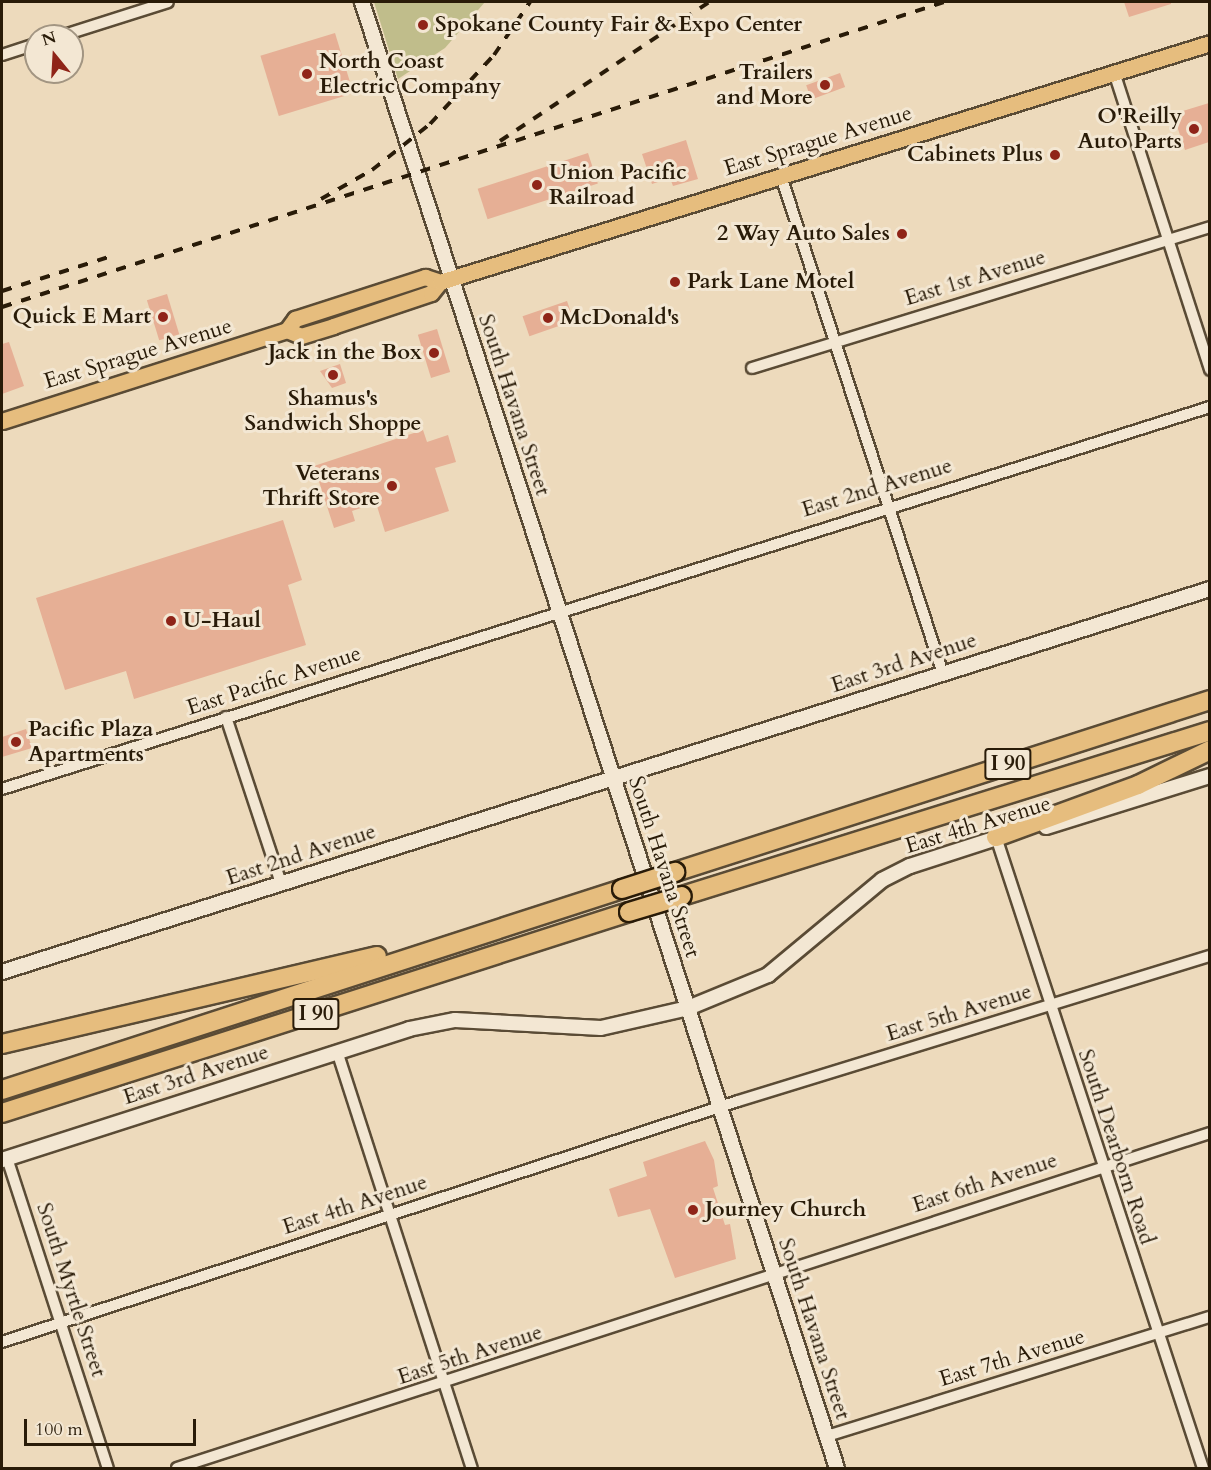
<!DOCTYPE html>
<style>
body{margin:0}
#map{position:relative;width:1211px;height:1470px;overflow:hidden;background:#eddabc;font-family:Cardo,serif}
div>[style]{position:absolute}
[style*='--x']{left:calc(var(--x)*1px);top:calc(var(--y)*1px);width:calc(var(--w)*1px);rotate:calc(var(--a)*1deg)}
.green>*{inset:0;background:#c0bd8b}
.building>*{inset:0;background:#e6af95;transform-origin:0 0}
.roads{filter:drop-shadow(2px 0 #5a4b35) drop-shadow(-2px 0 #5a4b35) drop-shadow(0 2px #5a4b35) drop-shadow(0 -2px #5a4b35)}
.street>*{height:10px;margin:-5px;padding:0 5px;transform-origin:5px;border-radius:5px;background:#f3e7d3}
.secondary>*{height:14px;margin:-7px;padding:0 7px;transform-origin:7px;border-radius:7px;background:#f3e7d3}
.primary>*{height:15px;margin:-7.5px;padding:0 7.5px;transform-origin:7.5px;border-radius:7.5px;background:#e6bd7e}
.highway>*{height:18px;margin:-9px;padding:0 9px;transform-origin:9px;border-radius:9px;background:#e6bd7e}
.rail>*{height:4px;margin-top:-2px;transform-origin:0;background:repeating-linear-gradient(90deg,#291b08 0 10px,transparent 0 20px)}
.bridges{filter:drop-shadow(2px 0 #291b08) drop-shadow(-2px 0 #291b08) drop-shadow(0 2px #291b08) drop-shadow(0 -2px #291b08)}
.highway-bridge>*{height:18px;margin:-9px;padding:0 9px;transform-origin:9px;border-radius:9px;background:#e6bd7e}
.dots>*{width:16px;height:16px;translate:-50% -50%;box-sizing:border-box;border:3px solid #f3e7d3;border-radius:50%}
span{translate:-50% -50%;white-space:nowrap;text-align:center;line-height:1.15;-webkit-text-stroke:6px #f3e7d3;paint-order:stroke}
.shield-label span{padding:2px 4px;background:#f3e7d3;border:2px solid;border-radius:4px;-webkit-text-stroke-width:0}
.shield-label{font-size:21px;color:#291b08;font-weight:700}
.poi-label{font-size:22px;color:#291b08;font-weight:700}
.left{translate:0 -50%;text-align:left}
.right{translate:-100% -50%;text-align:right}
.street-label{font-size:22px;color:#291b08}
.frame{position:absolute;inset:0;border:3px solid #291b08;pointer-events:none}
.north{position:absolute;left:24px;top:24px;width:60px;height:60px;box-sizing:border-box;background:#f3e7d3;border:2px solid #a29582;border-radius:50%;rotate:342deg;font-size:16px;font-weight:700;line-height:24px;text-align:center;color:#291b08}
.north::after{content:'';display:block;margin:auto;width:21px;height:27px;background:#8f2418;clip-path:polygon(50% 0,100% 100%,50% 72%,0 100%)}
.scale{position:absolute;left:24px;top:1419px;width:172px;height:27px;box-sizing:border-box;border:3px solid #291b08;border-top:0;padding-left:8px;font-size:18px;line-height:21px;white-space:nowrap;color:#291b08;-webkit-text-stroke:4px #f3e7d3;paint-order:stroke}
</style>
<div id="map">
<div class="green">
<div style="clip-path:polygon(374px 2px,485px 2px,445px 48px,398px 79px)"></div>
</div>
<div class="building">
<div style="clip-path:polygon(1124px 2px,1171px 2px,1171px 4px,1129px 17px)"></div>
<div style="left:335px;top:33px;width:63px;height:78px;rotate:73deg"></div>
<div style="left:840px;top:73px;width:15px;height:36px;rotate:70deg"></div>
<div style="clip-path:polygon(1209px 103px,1209px 142px,1185px 150px,1173px 114px)"></div>
<div style="clip-path:polygon(686px 140px,698px 179px,673px 186px,670px 178px,652px 184px,642px 154px)"></div>
<div style="left:588px;top:153px;width:32px;height:116px;rotate:72deg"></div>
<div style="left:167px;top:294px;width:42px;height:21px;rotate:73deg"></div>
<div style="left:567px;top:301px;width:21px;height:47px;rotate:71deg"></div>
<div style="left:437px;top:329px;width:45px;height:20px;rotate:73deg"></div>
<div style="clip-path:polygon(9px 342px,24px 386px,2px 394px,2px 344px)"></div>
<div style="clip-path:polygon(340px 364px,346px 383px,332px 388px,320px 371px)"></div>
<div style="clip-path:polygon(423px 430px,427px 442px,448px 435px,456px 462px,435px 468px,449px 511px,385px 532px,376px 503px,352px 511px,355px 521px,334px 528px,314px 466px)"></div>
<div style="clip-path:polygon(283px 520px,302px 580px,288px 585px,306px 645px,134px 699px,126px 671px,65px 690px,36px 598px)"></div>
<div style="clip-path:polygon(26px 729px,32px 748px,2px 757px,2px 737px)"></div>
<div style="clip-path:polygon(705px 1141px,714px 1160px,718px 1186px,713px 1188px,725px 1225px,730px 1224px,736px 1259px,675px 1278px,650px 1209px,618px 1217px,609px 1189px,647px 1176px,643px 1162px)"></div>
</div>
<div class="roads">
<div class="street">
<div style="--x:61;--y:36;--w:112;--a:-17.6"></div>
<div style="--x:2;--y:55;--w:36;--a:-18"></div>
<div style="--x:1114;--y:72;--w:313;--a:72.1"></div>
<div style="--x:781;--y:176;--w:521;--a:71.98"></div>
<div style="--x:752;--y:368;--w:479;--a:-17.1"></div>
<div style="--x:226;--y:717;--w:175;--a:71.7"></div>
<div style="--x:2;--y:789;--w:1267;--a:-17.55"></div>
<div style="--x:996;--y:837;--w:664;--a:71.84"></div>
<div style="--x:337;--y:1051;--w:438;--a:72.1"></div>
<div style="--x:7;--y:1158;--w:326;--a:72"></div>
<div style="--x:2;--y:1342;--w:774;--a:-18.13"></div>
<div style="--x:738;--y:1101;--w:494;--a:-17.1"></div>
<div style="--x:827;--y:1436;--w:401;--a:-17.3"></div>
<div style="--x:177;--y:1468;--w:1086;--a:-17.97"></div>
</div>
<div class="secondary">
<div style="--x:362;--y:2;--w:1541;--a:72.05"></div>
<div style="--x:1046;--y:827;--w:172;--a:-17.3"></div>
<div style="--x:2;--y:972;--w:1267;--a:-17.59"></div>
<div style="--x:2;--y:1160;--w:428;--a:-17.8"></div>
<div style="--x:409;--y:1029;--w:47;--a:-11.1"></div>
<div style="--x:455;--y:1020;--w:146;--a:3.1"></div>
<div style="--x:601;--y:1028;--w:89;--a:-12.9"></div>
<div style="--x:688;--y:1008;--w:87;--a:-22.4"></div>
<div style="--x:768;--y:975;--w:148;--a:-39.8"></div>
<div style="--x:882;--y:880;--w:31;--a:-27"></div>
<div style="--x:910;--y:866;--w:98;--a:-17.9"></div>
</div>
<div class="primary">
<div style="--x:287;--y:330;--w:15;--a:23"></div>
<div style="--x:301;--y:336;--w:34;--a:-17"></div>
<div style="--x:333;--y:326;--w:103;--a:-18.6"></div>
<div style="--x:431;--y:293;--w:14;--a:-51"></div>
<div style="--x:2;--y:421;--w:299;--a:-17.7"></div>
<div style="--x:287;--y:330;--w:14;--a:-54"></div>
<div style="--x:295;--y:319;--w:137;--a:-17.9"></div>
<div style="--x:425;--y:277;--w:16;--a:18"></div>
<div style="--x:440;--y:282;--w:806;--a:-17.24"></div>
</div>
<div class="highway">
<div style="--x:996;--y:837;--w:151;--a:-20.1"></div>
<div style="--x:1138;--y:785;--w:80;--a:-25.9"></div>
<div style="--x:675;--y:872;--w:562;--a:-17.82"></div>
<div style="--x:682;--y:896;--w:553;--a:-17.35"></div>
<div style="--x:2;--y:1044;--w:385;--a:-13.2"></div>
<div style="--x:2;--y:1090;--w:652;--a:-17.96"></div>
<div style="--x:2;--y:1113;--w:658;--a:-17.77"></div>
</div>
</div>
<div class="rail">
<div style="--x:500;--y:141;--w:251;--a:-33.6"></div>
<div style="--x:321;--y:199;--w:59;--a:-29.6"></div>
<div style="--x:372;--y:170;--w:74;--a:-38.4"></div>
<div style="--x:430;--y:124;--w:94;--a:-47.2"></div>
<div style="--x:494;--y:55;--w:64;--a:-55.8"></div>
<div style="--x:2;--y:291;--w:119;--a:-17.7"></div>
<div style="--x:2;--y:307;--w:990;--a:-17.94"></div>
</div>
<div class="bridges">
<div class="highway-bridge">
<div style="--x:622;--y:889;--w:56;--a:-17.8"></div>
<div style="--x:629;--y:912;--w:55;--a:-16.8"></div>
</div>
</div>
<div class="dots">
<div style="left:423px;top:25px;background:#8f2418"></div>
<div style="left:307px;top:74px;background:#8f2418"></div>
<div style="left:825px;top:85px;background:#8f2418"></div>
<div style="left:1194px;top:129px;background:#8f2418"></div>
<div style="left:1055px;top:155px;background:#8f2418"></div>
<div style="left:537px;top:185px;background:#8f2418"></div>
<div style="left:902px;top:234px;background:#8f2418"></div>
<div style="left:675px;top:282px;background:#8f2418"></div>
<div style="left:163px;top:317px;background:#8f2418"></div>
<div style="left:548px;top:318px;background:#8f2418"></div>
<div style="left:434px;top:353px;background:#8f2418"></div>
<div style="left:333px;top:375px;background:#8f2418"></div>
<div style="left:392px;top:486px;background:#8f2418"></div>
<div style="left:171px;top:621px;background:#8f2418"></div>
<div style="left:16px;top:742px;background:#8f2418"></div>
<div style="left:693px;top:1210px;background:#8f2418"></div>
</div>
<div class="shield-label">
<span style="left:1008px;top:764px">I 90</span>
<span style="left:316px;top:1014px">I 90</span>
</div>
<div class="poi-label">
<span class="left" style="left:435px;top:25px">Spokane County Fair &amp; Expo Center</span>
<span class="left" style="left:319px;top:74px">North Coast<br>Electric Company</span>
<span class="right" style="left:813px;top:85px">Trailers<br>and More</span>
<span class="right" style="left:1182px;top:129px">O'Reilly<br>Auto Parts</span>
<span class="right" style="left:1043px;top:155px">Cabinets Plus</span>
<span class="left" style="left:549px;top:185px">Union Pacific<br>Railroad</span>
<span class="right" style="left:890px;top:234px">2 Way Auto Sales</span>
<span class="left" style="left:687px;top:282px">Park Lane Motel</span>
<span class="right" style="left:151px;top:317px">Quick E Mart</span>
<span class="left" style="left:560px;top:318px">McDonald's</span>
<span class="right" style="left:422px;top:353px">Jack in the Box</span>
<span style="left:333px;top:411px">Shamus's<br>Sandwich Shoppe</span>
<span class="right" style="left:380px;top:486px">Veterans<br>Thrift Store</span>
<span class="left" style="left:183px;top:621px">U-Haul</span>
<span class="left" style="left:28px;top:742px">Pacific Plaza<br>Apartments</span>
<span class="left" style="left:705px;top:1210px">Journey Church</span>
</div>
<div class="street-label">
<span style="left:818px;top:141px;rotate:-17deg">East Sprague Avenue</span>
<span style="left:975px;top:278px;rotate:-17deg">East 1st Avenue</span>
<span style="left:138px;top:354px;rotate:-17deg">East Sprague Avenue</span>
<span style="left:514px;top:405px;rotate:72deg">South Havana Street</span>
<span style="left:877px;top:488px;rotate:-17deg">East 2nd Avenue</span>
<span style="left:904px;top:663px;rotate:-18deg">East 3rd Avenue</span>
<span style="left:274px;top:681px;rotate:-18deg">East Pacific Avenue</span>
<span style="left:978px;top:825px;rotate:-17deg">East 4th Avenue</span>
<span style="left:301px;top:855px;rotate:-18deg">East 2nd Avenue</span>
<span style="left:664px;top:867px;rotate:72deg">South Havana Street</span>
<span style="left:959px;top:1013px;rotate:-17deg">East 5th Avenue</span>
<span style="left:196px;top:1075px;rotate:-18deg">East 3rd Avenue</span>
<span style="left:1116px;top:1147px;rotate:72deg">South Dearborn Road</span>
<span style="left:985px;top:1183px;rotate:-18deg">East 6th Avenue</span>
<span style="left:355px;top:1205px;rotate:-18deg">East 4th Avenue</span>
<span style="left:71px;top:1290px;rotate:72deg">South Myrtle Street</span>
<span style="left:814px;top:1329px;rotate:72deg">South Havana Street</span>
<span style="left:470px;top:1355px;rotate:-18deg">East 5th Avenue</span>
<span style="left:1012px;top:1358px;rotate:-17deg">East 7th Avenue</span>
</div>
<div class="frame"></div>
<div class="north">N</div>
<div class="scale">100 m</div>
</div>
